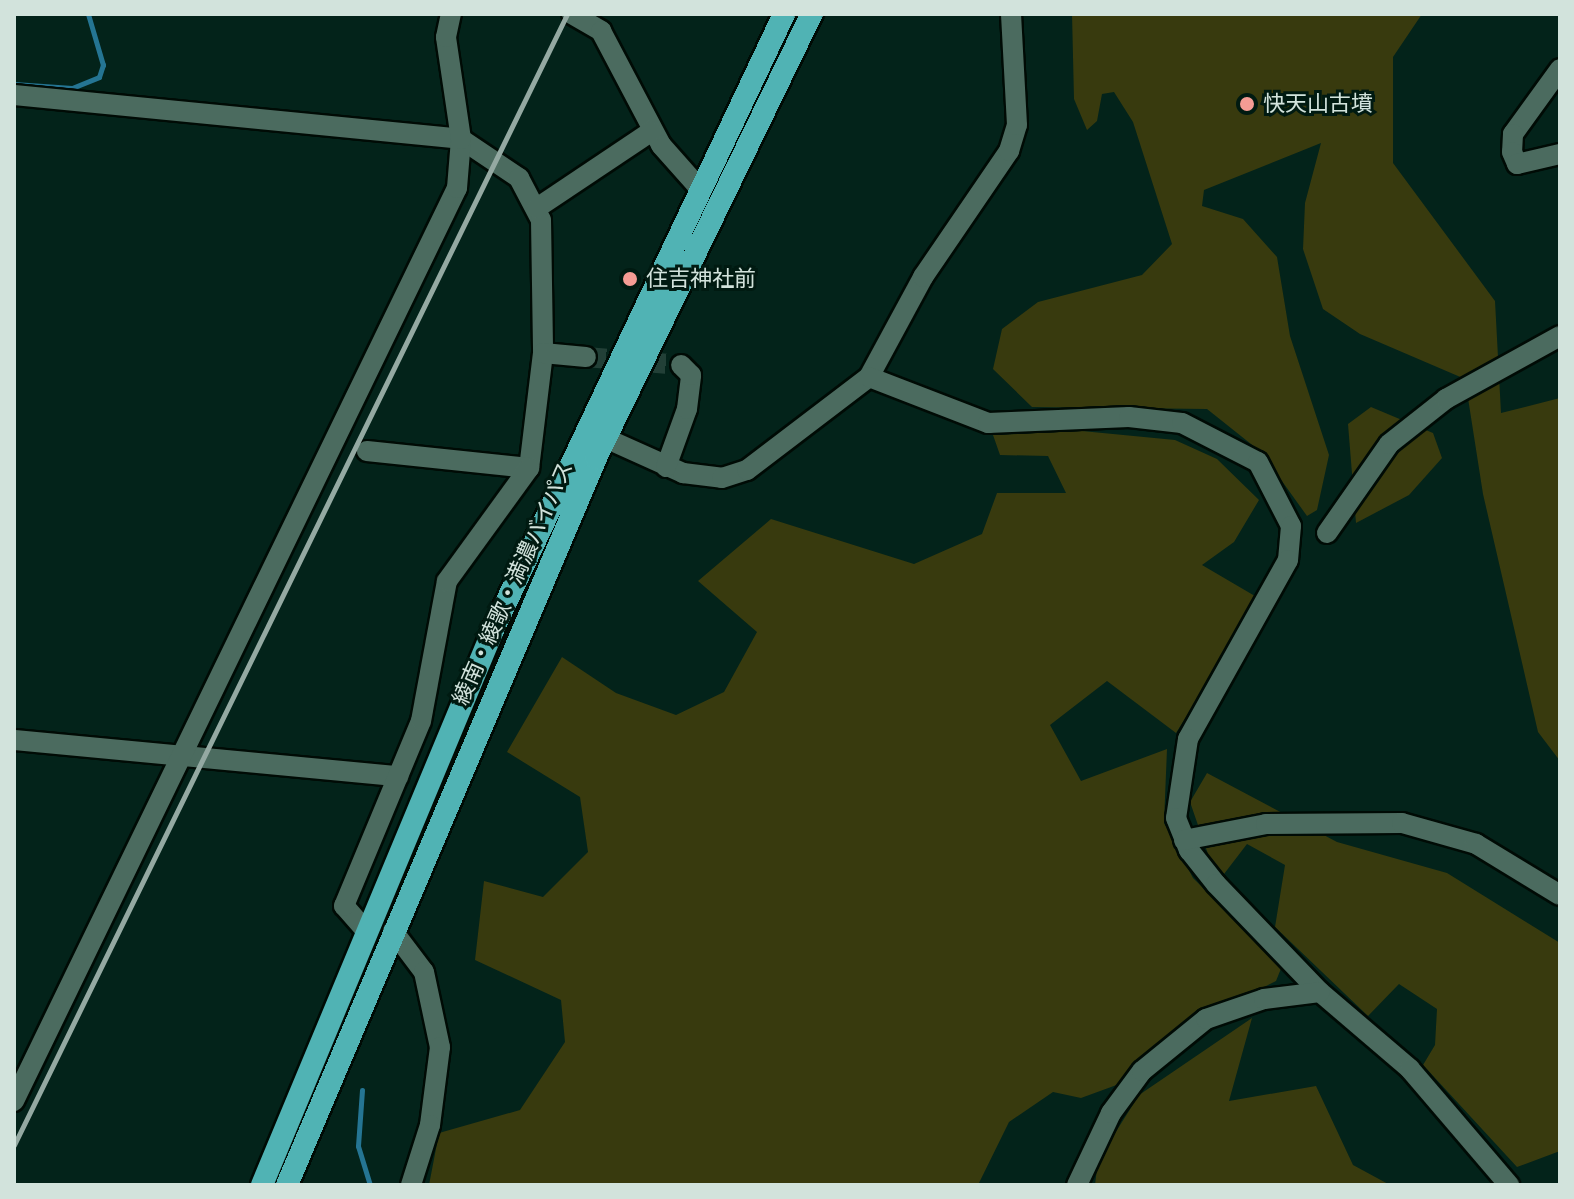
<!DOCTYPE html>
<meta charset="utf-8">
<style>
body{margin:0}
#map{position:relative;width:1574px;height:1199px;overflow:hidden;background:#03231a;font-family:Figtree,"Noto Sans JP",sans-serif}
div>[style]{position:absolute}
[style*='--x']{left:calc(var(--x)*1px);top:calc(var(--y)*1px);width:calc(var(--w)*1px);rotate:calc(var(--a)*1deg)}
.green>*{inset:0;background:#383a0e}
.stream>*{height:5px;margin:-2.5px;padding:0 2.5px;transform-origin:2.5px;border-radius:2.5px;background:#257593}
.minor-tunnel>*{height:20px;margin-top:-10px;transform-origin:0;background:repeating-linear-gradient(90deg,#224037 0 20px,transparent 0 30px)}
.roads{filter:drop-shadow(2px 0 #000b05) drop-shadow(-2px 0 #000b05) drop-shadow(0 2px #000b05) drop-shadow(0 -2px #000b05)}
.minor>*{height:20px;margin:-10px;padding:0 10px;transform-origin:10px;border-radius:10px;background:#4b6b5f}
.trunk>*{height:22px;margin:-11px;padding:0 11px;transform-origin:11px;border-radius:11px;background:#50b3b4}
.rail>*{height:5px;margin:-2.5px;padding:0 2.5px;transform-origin:2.5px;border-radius:2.5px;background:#94a9a2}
.dots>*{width:22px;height:22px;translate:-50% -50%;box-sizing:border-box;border:4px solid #001a11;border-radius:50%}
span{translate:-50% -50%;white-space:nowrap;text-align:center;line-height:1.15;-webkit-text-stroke:6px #001a11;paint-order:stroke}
.poi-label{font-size:22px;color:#d2e3dc}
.left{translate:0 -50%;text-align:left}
.street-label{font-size:22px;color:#d2e3dc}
.frame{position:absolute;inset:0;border:16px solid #d2e3dc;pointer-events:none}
</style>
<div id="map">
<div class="green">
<div style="clip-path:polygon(1072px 14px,1422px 14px,1393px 57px,1393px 163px,1495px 301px,1501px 413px,1560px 398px,1560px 761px,1538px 732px,1483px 494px,1465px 379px,1360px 334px,1323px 309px,1303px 249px,1305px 203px,1321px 143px,1204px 190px,1202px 206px,1243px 219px,1277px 257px,1290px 336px,1329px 455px,1317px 510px,1307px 516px,1261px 452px,1207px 409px,1032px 407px,993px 369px,1002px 329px,1038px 302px,1142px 275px,1172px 244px,1133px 122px,1114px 92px,1102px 94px,1097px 121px,1087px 130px,1074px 99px)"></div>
<div style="clip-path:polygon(1371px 407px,1433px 433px,1442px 458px,1409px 495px,1356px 523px,1348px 424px)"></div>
<div style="clip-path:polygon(1082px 431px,1175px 440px,1217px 459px,1259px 500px,1234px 542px,1202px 565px,1260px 599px,1176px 733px,1107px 681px,1050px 725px,1081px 781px,1167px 749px,1164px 823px,1193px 878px,1282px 966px,1276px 981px,1178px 1031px,1122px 1083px,1081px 1098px,1053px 1092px,1009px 1122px,978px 1185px,429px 1185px,439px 1133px,520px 1110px,565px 1042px,561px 1000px,475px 960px,484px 881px,543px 897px,588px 852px,580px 797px,507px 752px,562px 657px,616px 693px,676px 715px,724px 692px,757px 632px,698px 581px,771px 519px,914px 564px,982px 534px,997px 493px,1066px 493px,1048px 456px,1000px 455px,993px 435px)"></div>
<div style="clip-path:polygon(1207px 773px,1337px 842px,1447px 873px,1560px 943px,1560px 1151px,1517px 1167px,1423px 1065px,1435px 1045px,1437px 1009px,1399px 984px,1368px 1016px,1275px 927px,1285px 865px,1247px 844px,1224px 874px,1209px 857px,1190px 802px)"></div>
<div style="clip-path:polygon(1252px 1018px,1229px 1101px,1316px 1086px,1353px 1165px,1390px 1185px,1095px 1185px,1098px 1160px,1139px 1095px)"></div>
</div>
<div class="stream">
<div style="--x:14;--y:84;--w:58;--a:3.9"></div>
<div style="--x:72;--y:88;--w:29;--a:-22"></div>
<div style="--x:99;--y:77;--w:13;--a:-72"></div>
<div style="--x:103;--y:65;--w:53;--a:-106.4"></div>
<div style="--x:362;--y:1090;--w:56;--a:94.1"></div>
<div style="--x:358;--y:1146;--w:41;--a:72.9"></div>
</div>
<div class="minor-tunnel">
<div style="--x:586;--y:357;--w:95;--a:4.8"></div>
</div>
<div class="roads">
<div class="minor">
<div style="--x:572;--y:14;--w:34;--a:30"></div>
<div style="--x:601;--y:31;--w:129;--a:62.2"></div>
<div style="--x:661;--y:145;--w:59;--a:48.4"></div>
<div style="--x:1560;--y:69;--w:80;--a:125.9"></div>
<div style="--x:1513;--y:134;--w:18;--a:93"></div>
<div style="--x:1512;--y:152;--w:13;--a:67"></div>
<div style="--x:1517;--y:164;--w:44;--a:-13.1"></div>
<div style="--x:14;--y:95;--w:449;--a:5.6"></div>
<div style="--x:461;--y:139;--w:70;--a:33.9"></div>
<div style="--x:519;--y:178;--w:47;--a:62.4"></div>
<div style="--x:541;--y:220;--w:133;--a:89.1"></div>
<div style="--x:543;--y:353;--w:116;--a:96.9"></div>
<div style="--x:529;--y:468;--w:163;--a:-174"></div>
<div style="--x:537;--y:208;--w:138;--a:-33.8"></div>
<div style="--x:543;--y:353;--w:43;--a:5.3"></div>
<div style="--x:869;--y:377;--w:114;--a:-61.6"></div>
<div style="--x:923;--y:277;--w:153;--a:-55.7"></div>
<div style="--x:1009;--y:151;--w:27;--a:-73"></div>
<div style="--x:1017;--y:125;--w:111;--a:-93.1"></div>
<div style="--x:594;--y:433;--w:98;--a:24.2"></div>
<div style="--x:683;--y:473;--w:39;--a:7"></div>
<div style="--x:722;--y:478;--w:26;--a:-18"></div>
<div style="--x:747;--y:470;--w:153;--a:-37.3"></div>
<div style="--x:869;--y:377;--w:128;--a:21.1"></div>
<div style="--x:988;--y:423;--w:141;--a:-2.4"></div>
<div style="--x:1129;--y:417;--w:53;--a:6.5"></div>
<div style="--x:1182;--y:423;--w:85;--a:27.2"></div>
<div style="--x:1258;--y:462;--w:72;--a:62.7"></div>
<div style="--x:1291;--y:526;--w:34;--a:95"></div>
<div style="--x:1288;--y:560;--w:205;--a:119.2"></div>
<div style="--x:1188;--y:739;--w:80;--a:98.6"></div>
<div style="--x:1176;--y:818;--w:35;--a:68"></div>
<div style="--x:1189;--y:850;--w:43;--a:51.5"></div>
<div style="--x:1216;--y:884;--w:150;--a:46.1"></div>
<div style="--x:1320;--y:992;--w:118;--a:40.5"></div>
<div style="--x:1410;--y:1069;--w:153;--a:49.5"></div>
<div style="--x:666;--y:467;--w:62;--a:-70.1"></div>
<div style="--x:687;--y:409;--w:34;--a:-83"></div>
<div style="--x:691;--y:375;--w:14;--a:-135"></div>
<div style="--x:1327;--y:533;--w:108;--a:-55.1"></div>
<div style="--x:1389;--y:444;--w:73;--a:-38.3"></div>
<div style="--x:1446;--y:399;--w:130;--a:-28.9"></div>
<div style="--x:14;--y:740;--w:386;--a:5.4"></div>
<div style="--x:1184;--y:840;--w:84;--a:-11"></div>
<div style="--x:1266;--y:824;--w:136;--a:-0.4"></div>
<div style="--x:1402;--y:823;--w:77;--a:15.8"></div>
<div style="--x:1476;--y:844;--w:98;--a:31.3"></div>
<div style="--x:393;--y:931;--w:51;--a:52.9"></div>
<div style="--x:424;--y:972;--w:77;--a:78"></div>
<div style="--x:440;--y:1047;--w:79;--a:97.3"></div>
<div style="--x:430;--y:1125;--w:63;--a:107.6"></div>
<div style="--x:367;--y:932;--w:35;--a:-131"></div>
<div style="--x:344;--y:906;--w:200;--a:-67.4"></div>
<div style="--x:421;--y:721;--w:142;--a:-79.5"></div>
<div style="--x:447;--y:581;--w:140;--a:-54"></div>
<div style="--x:14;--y:1101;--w:1015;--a:-64.12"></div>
<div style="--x:457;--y:188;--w:49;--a:-85.3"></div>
<div style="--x:461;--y:139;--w:103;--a:-98.4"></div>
<div style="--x:446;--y:37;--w:24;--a:-78"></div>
<div style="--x:1077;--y:1185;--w:80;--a:-64.7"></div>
<div style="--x:1111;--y:1113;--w:52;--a:-53.6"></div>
<div style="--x:1142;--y:1071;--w:82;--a:-39.1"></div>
<div style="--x:1206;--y:1019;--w:61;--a:-19"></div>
<div style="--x:1264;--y:999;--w:56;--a:-7.1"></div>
</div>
<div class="trunk">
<div style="--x:262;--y:1185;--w:601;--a:-67.4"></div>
<div style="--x:493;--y:630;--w:681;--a:-64.71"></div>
<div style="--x:287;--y:1185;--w:790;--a:-66.97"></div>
<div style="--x:596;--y:458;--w:494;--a:-64.1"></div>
</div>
</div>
<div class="rail">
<div style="--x:14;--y:1145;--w:1259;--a:-63.94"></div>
</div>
<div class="dots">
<div style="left:1247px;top:104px;background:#f59c94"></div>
<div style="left:630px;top:279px;background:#f59c94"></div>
</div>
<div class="poi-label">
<span class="left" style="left:1263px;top:104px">快天山古墳</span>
<span class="left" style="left:646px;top:279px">住吉神社前</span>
</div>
<div class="street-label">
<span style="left:513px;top:583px;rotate:-66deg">綾南・綾歌・満濃バイパス</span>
</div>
<div class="frame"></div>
</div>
